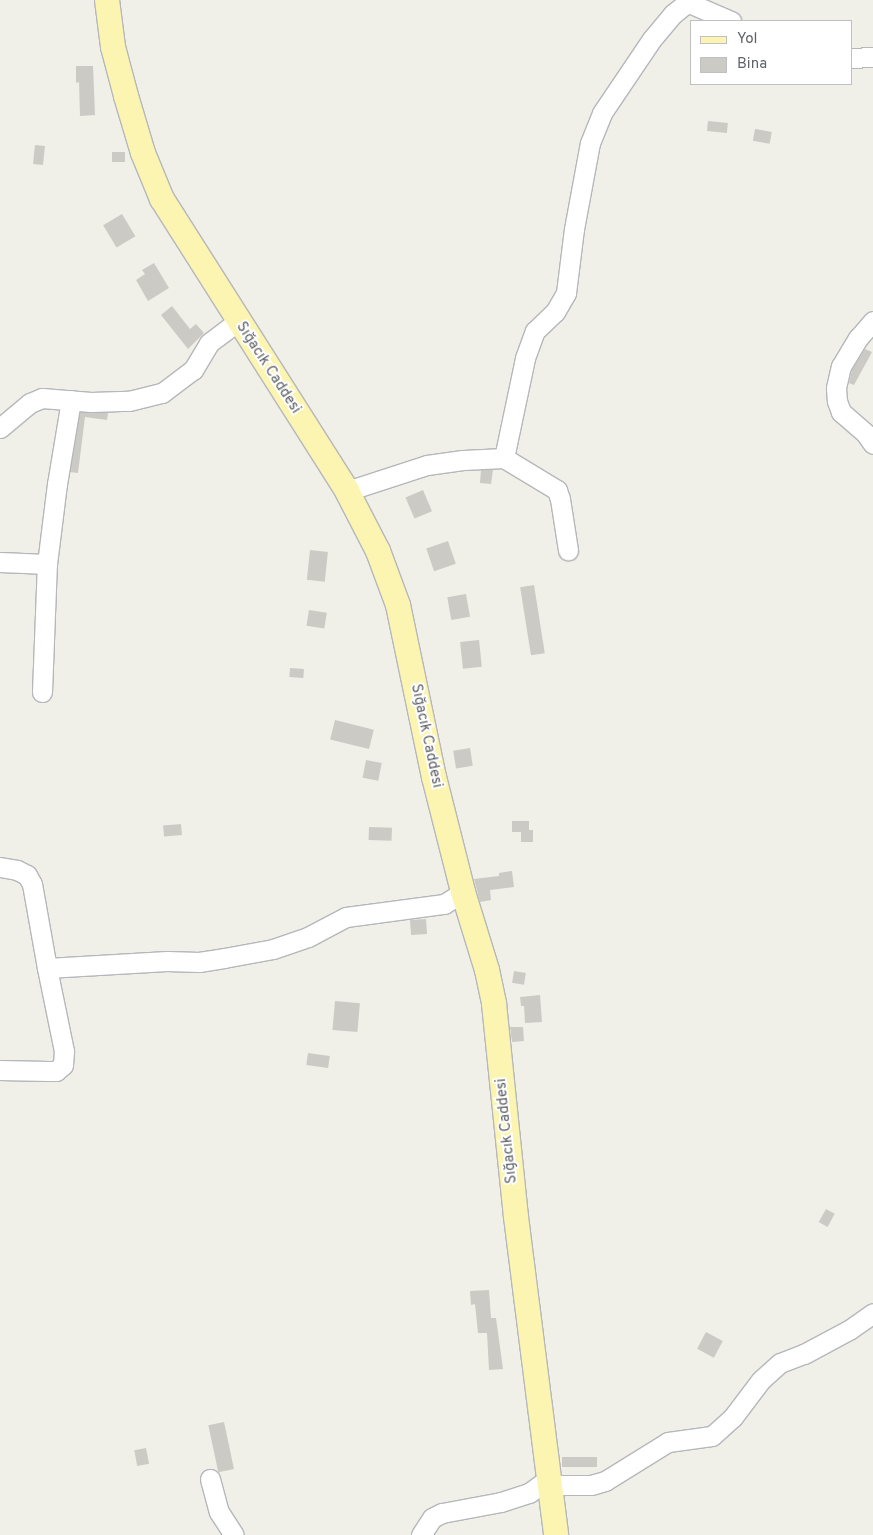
<!DOCTYPE html>
<meta charset="utf-8">
<style>
body{margin:0}
#map{position:relative;width:873px;height:1535px;overflow:hidden;background:#f0efe8;font-family:Overpass,sans-serif}
div>[style]{position:absolute}
[style*='--x']{left:calc(var(--x)*1px);top:calc(var(--y)*1px);width:calc(var(--w)*1px);rotate:calc(var(--a)*1deg)}
.building>*{inset:0;background:#cccac4;transform-origin:0 0}
.roads{filter:drop-shadow(1px 0 #b5b7bb) drop-shadow(-1px 0 #b5b7bb) drop-shadow(0 1px #b5b7bb) drop-shadow(0 -1px #b5b7bb)}
.minor>*{height:19px;margin:-9.5px;padding:0 9.5px;transform-origin:9.5px;border-radius:9.5px;background:#fff}
.major>*{height:24px;margin:-12px;padding:0 12px;transform-origin:12px;border-radius:12px;background:#fbf5b1}
span{translate:-50% -50%;white-space:nowrap;text-align:center;line-height:1.15;-webkit-text-stroke:4px #fff;paint-order:stroke}
.street-label{font-size:15px;color:#5f6267}
.legend{position:absolute;left:690px;top:20px;width:162px;height:65px;box-sizing:border-box;background:#fff;border:1px solid #bfc0c2;margin:0;padding:6px 9px;list-style:none;font-size:15px;color:#5f6267}
.legend li{display:flex;align-items:center;gap:10px;height:25px}
.legend b{width:25px;border:1px solid #bfc0c2}
</style>
<div id="map">
<div class="building">
<div style="clip-path:polygon(76px 66px,93px 66px,95px 115px,80px 116px,79px 82px,76px 83px)"></div>
<div style="left:708px;top:121px;width:20px;height:10px;rotate:6deg"></div>
<div style="left:755px;top:129px;width:17px;height:12px;rotate:10deg"></div>
<div style="left:35px;top:145px;width:10px;height:19px;rotate:6deg"></div>
<div style="left:125px;top:152px;width:10px;height:13px;rotate:90deg"></div>
<div style="left:122px;top:214px;width:26px;height:22px;rotate:59deg"></div>
<div style="clip-path:polygon(154px 263px,169px 288px,148px 301px,136px 280px,145px 274px,142px 270px)"></div>
<div style="clip-path:polygon(172px 306px,190px 329px,196px 324px,204px 333px,188px 349px,161px 315px)"></div>
<div style="clip-path:polygon(865px 349px,872px 352px,854px 385px,849px 383px,852px 370px)"></div>
<div style="clip-path:polygon(80px 412px,108px 413px,107px 420px,85px 417px,78px 473px,70px 472px)"></div>
<div style="clip-path:polygon(481px 470px,493px 470px,491px 484px,480px 483px)"></div>
<div style="left:423px;top:490px;width:23px;height:19px;rotate:67deg"></div>
<div style="left:448px;top:541px;width:24px;height:23px;rotate:71deg"></div>
<div style="left:310px;top:550px;width:18px;height:30px;rotate:6deg"></div>
<div style="left:534px;top:585px;width:69px;height:14px;rotate:81deg"></div>
<div style="left:466px;top:594px;width:23px;height:19px;rotate:80deg"></div>
<div style="left:309px;top:610px;width:18px;height:16px;rotate:9deg"></div>
<div style="left:479px;top:640px;width:27px;height:19px;rotate:84deg"></div>
<div style="left:290px;top:668px;width:14px;height:9px;rotate:4deg"></div>
<div style="left:335px;top:720px;width:40px;height:20px;rotate:14deg"></div>
<div style="left:470px;top:748px;width:18px;height:17px;rotate:81deg"></div>
<div style="left:366px;top:760px;width:16px;height:18px;rotate:11deg"></div>
<div style="clip-path:polygon(512px 821px,529px 821px,529px 830px,533px 830px,533px 842px,521px 842px,521px 832px,512px 832px)"></div>
<div style="left:181px;top:824px;width:11px;height:18px;rotate:85deg"></div>
<div style="left:369px;top:827px;width:23px;height:13px;rotate:2deg"></div>
<div style="clip-path:polygon(512px 871px,514px 887px,490px 890px,491px 900px,480px 902px,474px 879px,499px 876px,499px 873px)"></div>
<div style="left:426px;top:919px;width:15px;height:16px;rotate:86deg"></div>
<div style="left:514px;top:971px;width:12px;height:12px;rotate:9deg"></div>
<div style="clip-path:polygon(540px 995px,542px 1022px,525px 1023px,524px 1006px,521px 1006px,520px 997px)"></div>
<div style="left:335px;top:1001px;width:25px;height:29px;rotate:5deg"></div>
<div style="clip-path:polygon(510px 1027px,523px 1027px,524px 1041px,512px 1042px)"></div>
<div style="left:308px;top:1053px;width:22px;height:12px;rotate:8deg"></div>
<div style="left:826px;top:1209px;width:10px;height:15px;rotate:29deg"></div>
<div style="clip-path:polygon(489px 1290px,491px 1318px,496px 1318px,503px 1369px,489px 1370px,487px 1333px,478px 1333px,475px 1304px,471px 1305px,470px 1291px)"></div>
<div style="left:706px;top:1332px;width:19px;height:19px;rotate:28deg"></div>
<div style="left:224px;top:1422px;width:48px;height:16px;rotate:78deg"></div>
<div style="left:146px;top:1448px;width:16px;height:12px;rotate:79deg"></div>
<div style="left:597px;top:1457px;width:10px;height:35px;rotate:90deg"></div>
</div>
<div class="roads">
<div class="minor">
<div style="--x:689;--y:3;--w:46;--a:23.2"></div>
<div style="--x:852;--y:58;--w:21;--a:-3"></div>
<div style="--x:873;--y:321;--w:23;--a:131"></div>
<div style="--x:858;--y:338;--w:33;--a:121"></div>
<div style="--x:841;--y:366;--w:23;--a:103"></div>
<div style="--x:836;--y:388;--w:13;--a:86"></div>
<div style="--x:837;--y:401;--w:12;--a:70"></div>
<div style="--x:841;--y:412;--w:33;--a:41"></div>
<div style="--x:866;--y:434;--w:12;--a:55"></div>
<div style="--x:0;--y:428;--w:39;--a:-40"></div>
<div style="--x:30;--y:403;--w:13;--a:-23"></div>
<div style="--x:42;--y:398;--w:49;--a:4.7"></div>
<div style="--x:91;--y:402;--w:38;--a:-2"></div>
<div style="--x:129;--y:401;--w:34;--a:-14"></div>
<div style="--x:162;--y:393;--w:39;--a:-37"></div>
<div style="--x:193;--y:370;--w:31;--a:-59"></div>
<div style="--x:209;--y:343;--w:36;--a:-37"></div>
<div style="--x:504;--y:458;--w:102;--a:-78.1"></div>
<div style="--x:525;--y:358;--w:29;--a:-70"></div>
<div style="--x:535;--y:331;--w:28;--a:-44"></div>
<div style="--x:555;--y:312;--w:22;--a:-60"></div>
<div style="--x:566;--y:293;--w:64;--a:-82.9"></div>
<div style="--x:574;--y:229;--w:87;--a:-79.5"></div>
<div style="--x:590;--y:143;--w:32;--a:-68"></div>
<div style="--x:602;--y:113;--w:89;--a:-56"></div>
<div style="--x:652;--y:39;--w:33;--a:-50"></div>
<div style="--x:673;--y:14;--w:22;--a:-39"></div>
<div style="--x:347;--y:491;--w:84;--a:-18"></div>
<div style="--x:427;--y:465;--w:36;--a:-8"></div>
<div style="--x:463;--y:460;--w:41;--a:-2.8"></div>
<div style="--x:504;--y:458;--w:62;--a:31.1"></div>
<div style="--x:557;--y:490;--w:9;--a:72"></div>
<div style="--x:560;--y:499;--w:52;--a:81.1"></div>
<div style="--x:0;--y:562;--w:47;--a:2.4"></div>
<div style="--x:47;--y:564;--w:81;--a:-82.9"></div>
<div style="--x:57;--y:484;--w:85;--a:-80.5"></div>
<div style="--x:42;--y:692;--w:128;--a:-87.8"></div>
<div style="--x:0;--y:867;--w:17;--a:10"></div>
<div style="--x:17;--y:870;--w:11;--a:27"></div>
<div style="--x:27;--y:875;--w:10;--a:61"></div>
<div style="--x:32;--y:884;--w:85;--a:79.9"></div>
<div style="--x:47;--y:968;--w:120;--a:-3.3"></div>
<div style="--x:167;--y:961;--w:32;--a:2"></div>
<div style="--x:199;--y:962;--w:25;--a:-9"></div>
<div style="--x:224;--y:958;--w:50;--a:-10.4"></div>
<div style="--x:273;--y:949;--w:37;--a:-19"></div>
<div style="--x:308;--y:937;--w:43;--a:-27.8"></div>
<div style="--x:346;--y:917;--w:99;--a:-7.6"></div>
<div style="--x:444;--y:904;--w:22;--a:-32"></div>
<div style="--x:0;--y:1070;--w:48;--a:1.2"></div>
<div style="--x:48;--y:1071;--w:8;--a:0"></div>
<div style="--x:56;--y:1071;--w:9;--a:-41"></div>
<div style="--x:63;--y:1065;--w:14;--a:-86"></div>
<div style="--x:64;--y:1051;--w:85;--a:-101.6"></div>
<div style="--x:210;--y:1479;--w:34;--a:75"></div>
<div style="--x:219;--y:1512;--w:27;--a:57"></div>
<div style="--x:421;--y:1535;--w:20;--a:-57"></div>
<div style="--x:432;--y:1518;--w:11;--a:-27"></div>
<div style="--x:442;--y:1513;--w:60;--a:-10.6"></div>
<div style="--x:501;--y:1502;--w:29;--a:-18"></div>
<div style="--x:529;--y:1493;--w:24;--a:-36"></div>
<div style="--x:548;--y:1479;--w:9;--a:41"></div>
<div style="--x:555;--y:1485;--w:36;--a:0"></div>
<div style="--x:591;--y:1485;--w:15;--a:-16"></div>
<div style="--x:605;--y:1481;--w:74;--a:-31.8"></div>
<div style="--x:668;--y:1442;--w:44;--a:-7.8"></div>
<div style="--x:712;--y:1436;--w:28;--a:-42"></div>
<div style="--x:733;--y:1417;--w:46;--a:-52.9"></div>
<div style="--x:761;--y:1380;--w:25;--a:-42"></div>
<div style="--x:780;--y:1363;--w:26;--a:-21"></div>
<div style="--x:804;--y:1354;--w:51;--a:-28.1"></div>
<div style="--x:849;--y:1330;--w:29;--a:-35"></div>
</div>
<div class="major">
<div style="--x:107;--y:0;--w:47;--a:82.7"></div>
<div style="--x:113;--y:47;--w:51;--a:75.1"></div>
<div style="--x:126;--y:96;--w:59;--a:73.4"></div>
<div style="--x:143;--y:153;--w:50;--a:67.6"></div>
<div style="--x:162;--y:199;--w:346;--a:57.6"></div>
<div style="--x:347;--y:491;--w:68;--a:62.7"></div>
<div style="--x:378;--y:551;--w:58;--a:69.7"></div>
<div style="--x:398;--y:605;--w:176;--a:78.2"></div>
<div style="--x:434;--y:777;--w:119;--a:75.8"></div>
<div style="--x:463;--y:892;--w:82;--a:72.9"></div>
<div style="--x:487;--y:970;--w:35;--a:78"></div>
<div style="--x:494;--y:1004;--w:214;--a:84.1"></div>
<div style="--x:516;--y:1217;--w:321;--a:82.8"></div>
</div>
</div>
<div class="street-label">
<span style="left:268px;top:368px;rotate:57deg">Sığacık Caddesi</span>
<span style="left:426px;top:736px;rotate:78deg">Sığacık Caddesi</span>
<span style="left:507px;top:1131px;rotate:-96deg">Sığacık Caddesi</span>
</div>
<ul class="legend">
<li><b style="height:6px;background:#fbf5b1"></b>Yol</li>
<li><b style="height:14px;background:#cccac4"></b>Bina</li>
</ul>
</div>
